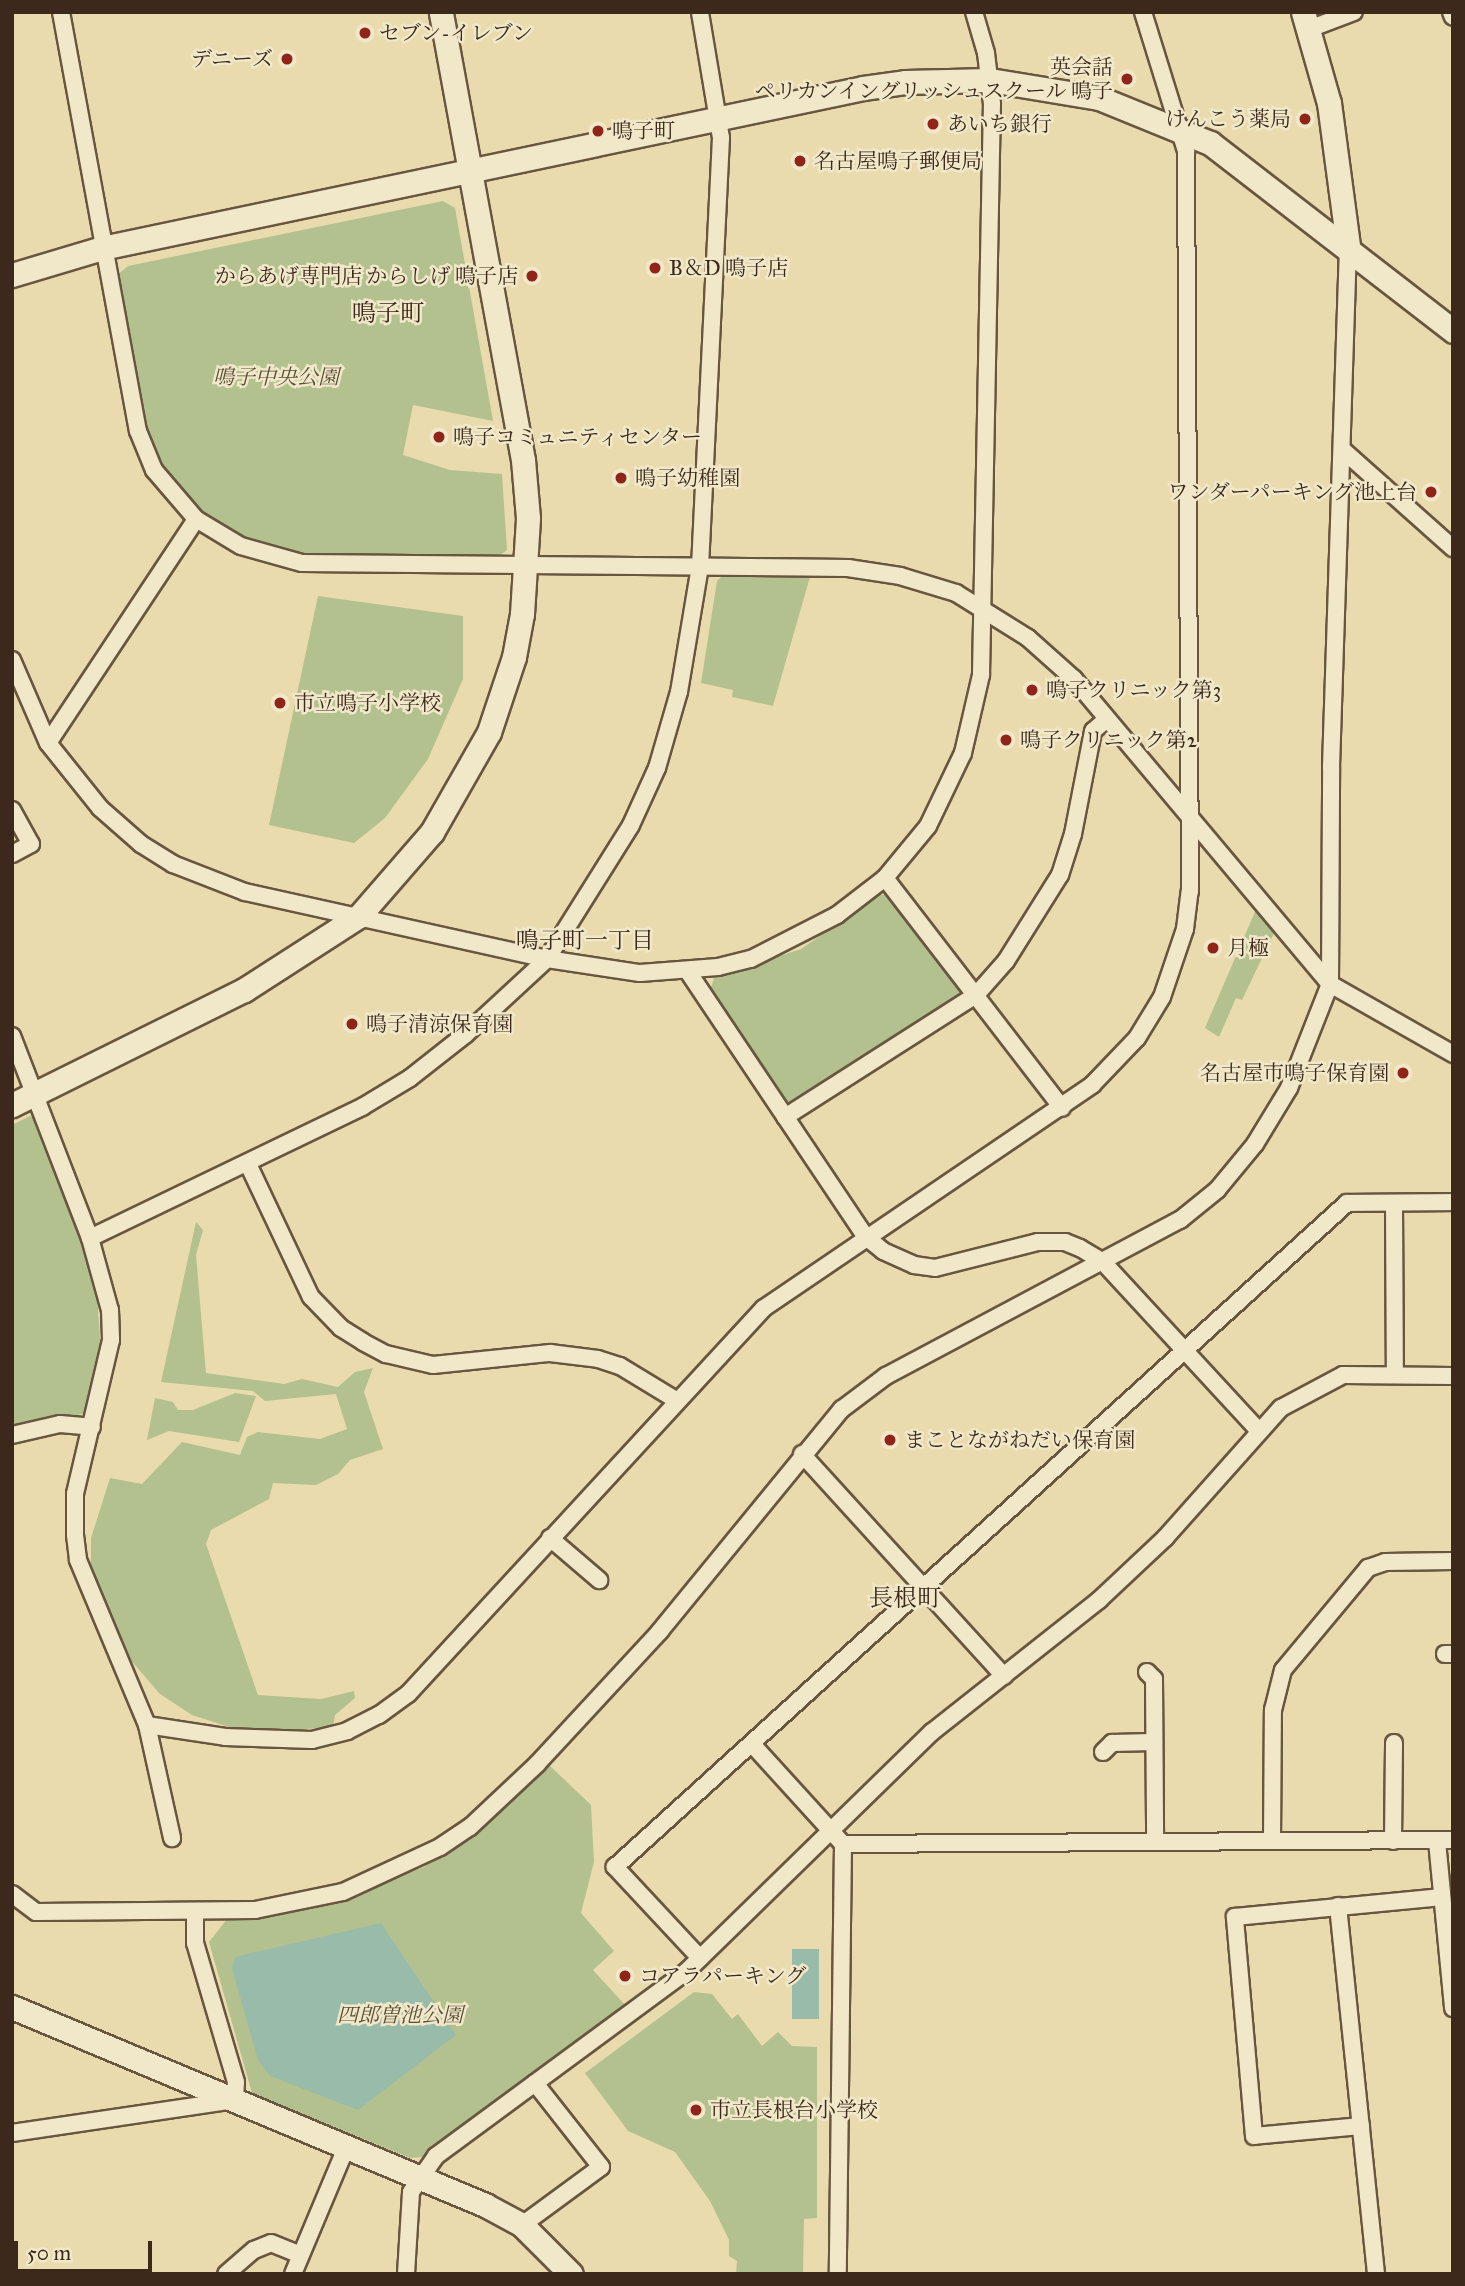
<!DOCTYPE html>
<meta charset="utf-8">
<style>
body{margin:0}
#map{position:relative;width:1465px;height:2286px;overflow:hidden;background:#eadbae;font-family:"IM FELL Great Primer","Noto Serif JP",serif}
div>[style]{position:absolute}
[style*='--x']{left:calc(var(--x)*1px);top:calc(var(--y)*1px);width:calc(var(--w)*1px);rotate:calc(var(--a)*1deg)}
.green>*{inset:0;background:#b3c18e}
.water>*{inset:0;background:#98bbaa;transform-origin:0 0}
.roads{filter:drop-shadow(2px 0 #685640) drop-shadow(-2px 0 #685640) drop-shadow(0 2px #685640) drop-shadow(0 -2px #685640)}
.street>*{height:16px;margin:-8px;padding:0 8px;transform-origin:8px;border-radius:8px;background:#f1e8ca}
.secondary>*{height:23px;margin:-11.5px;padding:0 11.5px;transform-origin:11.5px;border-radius:11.5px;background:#f1e8ca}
.dots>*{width:19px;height:19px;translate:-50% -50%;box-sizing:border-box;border:4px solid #f1e8ca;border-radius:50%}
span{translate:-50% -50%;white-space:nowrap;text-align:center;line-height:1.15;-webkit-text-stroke:5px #f1e8ca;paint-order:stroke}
.poi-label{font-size:21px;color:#3c291b}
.left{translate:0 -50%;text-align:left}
.right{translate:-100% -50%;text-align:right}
.park-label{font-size:21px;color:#5a4f38;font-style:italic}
.neighbourhood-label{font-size:23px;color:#3c291b}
.quarter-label{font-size:24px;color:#3c291b}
.frame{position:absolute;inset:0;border:14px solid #3c291b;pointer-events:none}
.scale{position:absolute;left:14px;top:2241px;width:138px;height:32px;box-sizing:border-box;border:4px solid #3c291b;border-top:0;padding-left:9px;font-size:21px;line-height:24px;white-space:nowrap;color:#3c291b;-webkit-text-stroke:5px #f1e8ca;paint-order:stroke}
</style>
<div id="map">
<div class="green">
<div style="clip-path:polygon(443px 201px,455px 208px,493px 421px,413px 405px,403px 455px,450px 470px,502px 474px,507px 550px,499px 556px,302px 555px,272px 551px,209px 520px,183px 498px,162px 470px,145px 432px,116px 276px,128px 266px)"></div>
<div style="clip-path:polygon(723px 575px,810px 577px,773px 706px,732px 697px,733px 690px,701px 683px,717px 581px)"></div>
<div style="clip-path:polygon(318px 596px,463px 616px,463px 679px,428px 759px,385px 818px,354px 843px,269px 825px)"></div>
<div style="clip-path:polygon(891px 894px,961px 986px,961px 995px,794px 1104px,785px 1103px,710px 991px,714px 978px,801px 949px,879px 895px)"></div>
<div style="clip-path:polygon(1257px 907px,1276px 929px,1242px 1000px,1236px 998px,1219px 1037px,1205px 1028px)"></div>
<div style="clip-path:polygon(30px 1116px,39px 1120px,96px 1283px,101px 1350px,87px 1413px,12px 1428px,12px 1125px)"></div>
<div style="clip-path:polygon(196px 1222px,203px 1230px,196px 1255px,206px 1373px,284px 1384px,302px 1379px,338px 1387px,355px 1372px,373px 1368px,364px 1392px,383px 1449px,350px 1460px,338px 1474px,316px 1485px,273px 1483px,269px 1499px,211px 1530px,206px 1544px,258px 1695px,321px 1699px,354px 1691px,355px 1698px,335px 1715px,333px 1727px,248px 1733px,192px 1715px,160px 1694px,128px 1657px,91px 1568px,91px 1538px,110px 1478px,142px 1484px,182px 1442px,240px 1455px,247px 1437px,258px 1432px,320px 1439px,347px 1429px,336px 1394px,265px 1401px,253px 1391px,161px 1382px)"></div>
<div style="clip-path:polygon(235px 1393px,256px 1396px,239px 1442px,169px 1431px,147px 1440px,155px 1398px,173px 1402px,178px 1410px,193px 1410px)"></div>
<div style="clip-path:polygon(547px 1763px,591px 1805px,594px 1862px,581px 1913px,614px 1951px,593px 1970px,626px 2006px,423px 2157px,410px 2158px,252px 2093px,209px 1942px,227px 1919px,312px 1909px,424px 1867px,484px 1825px)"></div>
<div style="clip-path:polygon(694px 1992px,712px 1994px,732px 2019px,738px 2014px,762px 2046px,778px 2032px,792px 2046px,817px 2047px,817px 2218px,804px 2219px,803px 2274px,736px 2274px,737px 2261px,729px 2256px,729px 2240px,710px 2201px,675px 2152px,628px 2131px,585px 2073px)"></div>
</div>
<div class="water">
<div style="clip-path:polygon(381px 1923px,456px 2035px,358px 2110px,270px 2076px,258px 2060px,232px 1968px,235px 1957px)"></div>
<div style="left:792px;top:1949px;width:27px;height:70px"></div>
</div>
<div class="roads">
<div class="street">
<div style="--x:61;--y:12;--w:426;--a:79.6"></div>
<div style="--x:138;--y:431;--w:42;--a:67.7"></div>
<div style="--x:154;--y:470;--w:65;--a:49.4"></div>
<div style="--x:196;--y:519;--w:52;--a:31"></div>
<div style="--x:241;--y:546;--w:63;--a:15.6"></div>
<div style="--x:302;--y:563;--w:546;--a:0.52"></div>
<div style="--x:848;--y:568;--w:53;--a:8.7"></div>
<div style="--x:900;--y:576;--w:59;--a:16.9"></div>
<div style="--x:956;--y:593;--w:85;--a:32"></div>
<div style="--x:1028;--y:638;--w:62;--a:41.7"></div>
<div style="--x:1074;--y:679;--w:398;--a:50"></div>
<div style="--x:1330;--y:984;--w:142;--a:29.6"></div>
<div style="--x:1451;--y:12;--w:5;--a:68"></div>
<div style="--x:1309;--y:29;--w:48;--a:-20.7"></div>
<div style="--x:1344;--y:451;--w:146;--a:41.7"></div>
<div style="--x:12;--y:660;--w:90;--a:66.6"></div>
<div style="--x:48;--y:743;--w:83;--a:51.3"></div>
<div style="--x:100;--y:808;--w:55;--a:41.3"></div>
<div style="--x:141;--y:844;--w:38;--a:32"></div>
<div style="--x:173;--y:864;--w:77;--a:21.3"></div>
<div style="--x:245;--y:892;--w:309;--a:12.5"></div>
<div style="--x:547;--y:959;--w:94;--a:8.6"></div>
<div style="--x:640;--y:973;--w:78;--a:-4.4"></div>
<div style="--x:718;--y:967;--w:34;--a:-14"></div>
<div style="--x:751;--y:959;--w:97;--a:-27.1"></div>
<div style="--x:837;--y:915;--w:61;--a:-37.6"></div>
<div style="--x:885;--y:878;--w:67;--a:-50.4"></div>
<div style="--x:928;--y:826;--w:81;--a:-64.4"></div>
<div style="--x:963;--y:753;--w:80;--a:-77"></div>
<div style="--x:981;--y:675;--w:571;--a:-88.9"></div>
<div style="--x:992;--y:104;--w:51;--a:-96.7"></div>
<div style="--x:986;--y:53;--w:43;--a:-106.3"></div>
<div style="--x:48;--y:743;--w:268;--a:-56.5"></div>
<div style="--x:12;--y:810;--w:39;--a:61"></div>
<div style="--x:31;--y:844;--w:21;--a:152"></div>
<div style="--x:885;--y:878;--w:290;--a:52.4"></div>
<div style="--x:687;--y:970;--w:321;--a:56.2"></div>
<div style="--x:866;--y:1237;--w:22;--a:39"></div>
<div style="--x:883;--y:1251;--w:34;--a:24"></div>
<div style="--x:914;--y:1265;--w:21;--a:8"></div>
<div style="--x:935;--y:1268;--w:106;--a:-14.2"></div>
<div style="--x:1038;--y:1242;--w:27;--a:0"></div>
<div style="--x:1065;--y:1242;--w:16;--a:22"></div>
<div style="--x:1080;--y:1248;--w:27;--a:31"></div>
<div style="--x:1103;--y:1262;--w:230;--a:47.3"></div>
<div style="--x:12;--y:1036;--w:217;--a:68.9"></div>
<div style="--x:90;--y:1238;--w:75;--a:74.5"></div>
<div style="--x:110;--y:1310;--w:30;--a:88"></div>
<div style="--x:111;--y:1340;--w:158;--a:103.2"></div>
<div style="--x:75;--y:1494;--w:41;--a:90"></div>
<div style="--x:75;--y:1535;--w:25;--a:83"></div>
<div style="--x:78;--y:1560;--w:179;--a:67.3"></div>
<div style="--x:147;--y:1725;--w:116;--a:77.5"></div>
<div style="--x:785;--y:1117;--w:227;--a:-32.6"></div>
<div style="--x:976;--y:995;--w:45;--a:-48.6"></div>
<div style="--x:1006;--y:961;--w:102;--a:-57.9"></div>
<div style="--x:1060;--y:875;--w:43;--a:-72.4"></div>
<div style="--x:1073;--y:834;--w:105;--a:-79"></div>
<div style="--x:1093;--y:731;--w:18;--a:-41"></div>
<div style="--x:248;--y:1164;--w:147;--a:64.7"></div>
<div style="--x:311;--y:1297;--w:43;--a:45.9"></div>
<div style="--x:341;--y:1328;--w:26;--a:32"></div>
<div style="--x:363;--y:1342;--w:26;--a:28"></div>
<div style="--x:386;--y:1354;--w:48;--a:13.2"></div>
<div style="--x:433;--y:1365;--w:118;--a:-5.9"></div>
<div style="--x:550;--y:1353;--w:48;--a:7.1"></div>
<div style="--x:598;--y:1359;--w:23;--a:18"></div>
<div style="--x:620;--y:1366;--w:66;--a:31.3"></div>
<div style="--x:1394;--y:1203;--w:172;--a:89.7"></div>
<div style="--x:90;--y:1238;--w:302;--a:-25.7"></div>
<div style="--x:362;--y:1107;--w:56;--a:-31.1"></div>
<div style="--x:410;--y:1078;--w:71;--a:-38.2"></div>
<div style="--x:466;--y:1034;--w:110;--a:-42.8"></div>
<div style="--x:547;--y:959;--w:158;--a:-57.9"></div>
<div style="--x:631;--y:825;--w:63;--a:-65.5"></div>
<div style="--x:657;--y:768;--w:79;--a:-73.9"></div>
<div style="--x:679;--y:692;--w:127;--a:-80.5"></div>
<div style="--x:700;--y:567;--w:430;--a:-87.2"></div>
<div style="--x:721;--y:138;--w:128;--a:-99.5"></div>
<div style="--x:12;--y:1435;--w:49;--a:-12.9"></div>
<div style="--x:60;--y:1424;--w:32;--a:5"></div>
<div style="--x:802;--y:1454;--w:300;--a:47.7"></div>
<div style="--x:550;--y:1538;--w:65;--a:40.6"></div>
<div style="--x:1445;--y:1654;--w:8;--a:0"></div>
<div style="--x:1147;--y:1672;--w:10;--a:45"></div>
<div style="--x:1154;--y:1679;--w:163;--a:89.6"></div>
<div style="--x:147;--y:1725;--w:79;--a:8.7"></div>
<div style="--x:225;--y:1737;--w:87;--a:2"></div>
<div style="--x:312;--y:1740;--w:36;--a:-14"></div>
<div style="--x:347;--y:1731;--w:36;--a:-27"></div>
<div style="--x:379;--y:1715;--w:36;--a:-36"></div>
<div style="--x:408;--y:1694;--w:525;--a:-47.32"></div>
<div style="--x:764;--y:1308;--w:397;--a:-34.2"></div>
<div style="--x:1092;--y:1085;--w:65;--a:-46.2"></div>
<div style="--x:1137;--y:1038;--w:48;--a:-58.6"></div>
<div style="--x:1162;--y:997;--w:72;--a:-71.3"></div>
<div style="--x:1185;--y:929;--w:38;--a:-83"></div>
<div style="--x:1190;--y:891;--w:740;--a:-90.31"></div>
<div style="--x:1186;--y:151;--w:145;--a:-107.2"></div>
<div style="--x:752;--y:1744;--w:135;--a:47.7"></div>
<div style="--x:843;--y:1844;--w:430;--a:90.7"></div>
<div style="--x:1103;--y:1752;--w:13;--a:-45"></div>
<div style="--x:1112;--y:1743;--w:41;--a:-1.4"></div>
<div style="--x:1272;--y:1841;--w:131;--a:-89.6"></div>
<div style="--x:1273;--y:1710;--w:41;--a:-76"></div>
<div style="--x:1283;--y:1670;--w:133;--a:-50.2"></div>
<div style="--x:1368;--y:1568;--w:18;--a:-19"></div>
<div style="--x:1385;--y:1562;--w:68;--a:-0.8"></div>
<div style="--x:1393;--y:1841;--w:98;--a:-89.4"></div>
<div style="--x:1437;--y:1841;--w:168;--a:84.5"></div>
<div style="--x:843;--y:1844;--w:610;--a:-0.38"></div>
<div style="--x:12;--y:1894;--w:30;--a:37"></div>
<div style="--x:36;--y:1912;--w:219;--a:-0.5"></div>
<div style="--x:255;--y:1910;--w:90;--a:-11.6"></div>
<div style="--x:343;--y:1892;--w:107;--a:-24.9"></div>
<div style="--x:440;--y:1847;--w:36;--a:-34"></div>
<div style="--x:470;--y:1827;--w:92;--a:-43.2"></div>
<div style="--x:537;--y:1764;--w:181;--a:-47.2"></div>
<div style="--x:660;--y:1631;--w:287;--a:-50.7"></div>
<div style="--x:842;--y:1409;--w:55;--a:-36.9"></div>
<div style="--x:886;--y:1376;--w:333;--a:-28"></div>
<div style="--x:1180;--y:1220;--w:48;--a:-39"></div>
<div style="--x:1217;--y:1190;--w:60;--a:-50.4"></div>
<div style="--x:1255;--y:1144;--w:66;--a:-58.7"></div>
<div style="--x:1289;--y:1088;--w:112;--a:-68.5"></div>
<div style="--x:1330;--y:984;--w:217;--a:-89.7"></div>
<div style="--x:1331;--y:767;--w:521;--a:-88.13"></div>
<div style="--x:1338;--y:1906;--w:370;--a:84.1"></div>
<div style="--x:700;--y:1958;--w:125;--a:-133"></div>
<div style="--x:615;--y:1867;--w:988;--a:-42.21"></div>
<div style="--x:1347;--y:1203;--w:106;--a:-0.5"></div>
<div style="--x:1361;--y:2126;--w:107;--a:174.7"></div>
<div style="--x:1254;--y:2136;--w:220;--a:-95"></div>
<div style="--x:1235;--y:1917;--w:208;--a:-5.5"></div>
<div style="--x:12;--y:2133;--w:225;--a:-8.4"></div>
<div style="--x:235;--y:2100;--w:18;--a:-87"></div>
<div style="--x:236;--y:2082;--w:145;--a:-106.4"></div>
<div style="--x:195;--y:1943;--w:32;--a:-90"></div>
<div style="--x:522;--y:2225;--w:98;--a:-36.3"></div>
<div style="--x:601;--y:2167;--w:107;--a:-128.2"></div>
<div style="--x:226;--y:2274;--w:37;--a:-41"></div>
<div style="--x:254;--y:2250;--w:18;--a:-22"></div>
<div style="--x:271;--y:2243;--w:32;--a:22"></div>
<div style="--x:293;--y:2274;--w:137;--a:-67.2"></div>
<div style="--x:406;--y:2274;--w:82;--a:-86.5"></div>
<div style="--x:411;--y:2192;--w:44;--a:-55.2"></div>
<div style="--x:436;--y:2156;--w:312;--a:-36.4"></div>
<div style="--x:687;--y:1971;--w:342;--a:-44.3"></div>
<div style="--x:932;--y:1732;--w:213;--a:-38.3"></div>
<div style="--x:1099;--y:1600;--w:91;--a:-43.2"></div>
<div style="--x:1165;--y:1538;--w:174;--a:-48.3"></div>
<div style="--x:1281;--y:1408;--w:70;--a:-28"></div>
<div style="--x:1343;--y:1375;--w:110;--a:0.5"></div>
</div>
<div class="secondary">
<div style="--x:1303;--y:12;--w:95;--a:74.1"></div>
<div style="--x:1329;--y:103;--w:144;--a:82.4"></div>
<div style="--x:12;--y:275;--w:94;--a:-16.7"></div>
<div style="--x:102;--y:248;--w:778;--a:-11.87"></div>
<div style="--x:863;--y:88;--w:42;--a:-8.1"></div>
<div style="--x:905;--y:82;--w:85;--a:-1.3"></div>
<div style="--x:990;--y:80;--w:110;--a:9.4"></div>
<div style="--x:1099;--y:98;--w:120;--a:22.1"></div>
<div style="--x:1210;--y:143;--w:307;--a:37.7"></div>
<div style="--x:12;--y:1105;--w:259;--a:-26.4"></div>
<div style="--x:244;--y:990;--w:137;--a:-32.8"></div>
<div style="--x:359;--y:916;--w:111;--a:-49"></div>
<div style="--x:432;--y:832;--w:115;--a:-60.3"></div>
<div style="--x:489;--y:732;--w:79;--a:-71.6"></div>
<div style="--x:514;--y:657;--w:44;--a:-79.5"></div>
<div style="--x:522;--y:614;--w:96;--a:-86.4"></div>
<div style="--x:528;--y:518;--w:58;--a:-94.9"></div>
<div style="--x:523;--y:460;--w:455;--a:-100.4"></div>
<div style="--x:12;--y:2007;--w:513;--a:22.71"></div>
<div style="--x:485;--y:2205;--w:42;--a:28.4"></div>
<div style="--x:522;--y:2225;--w:69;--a:45"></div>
</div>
</div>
<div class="dots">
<div style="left:365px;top:33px;background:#8f2418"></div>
<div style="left:287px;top:59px;background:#8f2418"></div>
<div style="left:1127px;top:79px;background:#8f2418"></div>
<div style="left:1305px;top:119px;background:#8f2418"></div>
<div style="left:933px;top:124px;background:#8f2418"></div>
<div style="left:598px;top:131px;background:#8f2418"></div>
<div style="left:800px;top:161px;background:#8f2418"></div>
<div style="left:655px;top:268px;background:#8f2418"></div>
<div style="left:532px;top:276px;background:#8f2418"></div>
<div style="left:439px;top:437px;background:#8f2418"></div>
<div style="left:621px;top:478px;background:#8f2418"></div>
<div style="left:1431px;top:492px;background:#8f2418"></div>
<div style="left:1032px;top:690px;background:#8f2418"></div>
<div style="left:280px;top:703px;background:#8f2418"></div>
<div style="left:1006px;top:740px;background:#8f2418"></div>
<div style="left:1213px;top:948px;background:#8f2418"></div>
<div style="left:352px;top:1024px;background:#8f2418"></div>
<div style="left:1403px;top:1073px;background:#8f2418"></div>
<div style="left:890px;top:1440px;background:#8f2418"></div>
<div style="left:625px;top:1976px;background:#8f2418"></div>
<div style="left:696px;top:2110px;background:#8f2418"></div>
</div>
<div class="poi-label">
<span class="left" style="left:379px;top:33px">セブン-イレブン</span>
<span class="right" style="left:273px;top:59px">デニーズ</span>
<span class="right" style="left:1113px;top:79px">英会話<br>ペリカンイングリッシュスクール 鳴子</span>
<span class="right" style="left:1291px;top:119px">けんこう薬局</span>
<span class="left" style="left:947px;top:124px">あいち銀行</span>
<span class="left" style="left:612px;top:131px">鳴子町</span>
<span class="left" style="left:814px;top:161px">名古屋鳴子郵便局</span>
<span class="left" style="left:669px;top:268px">B＆D 鳴子店</span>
<span class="right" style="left:518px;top:276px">からあげ専門店 からしげ 鳴子店</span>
<span class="left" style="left:453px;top:437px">鳴子コミュニティセンター</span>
<span class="left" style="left:635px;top:478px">鳴子幼稚園</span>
<span class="right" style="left:1417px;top:492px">ワンダーパーキング池上台</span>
<span class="left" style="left:1046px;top:690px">鳴子クリニック第3</span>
<span class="left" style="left:294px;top:703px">市立鳴子小学校</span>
<span class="left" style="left:1020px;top:740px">鳴子クリニック第2</span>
<span class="left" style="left:1227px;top:948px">月極</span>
<span class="left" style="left:366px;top:1024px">鳴子清涼保育園</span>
<span class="right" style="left:1389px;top:1073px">名古屋市鳴子保育園</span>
<span class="left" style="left:904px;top:1440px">まことながねだい保育園</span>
<span class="left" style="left:639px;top:1976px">コアラパーキング</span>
<span class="left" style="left:710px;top:2110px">市立長根台小学校</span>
</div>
<div class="park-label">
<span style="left:276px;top:377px">鳴子中央公園</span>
<span style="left:400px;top:2015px">四郎曽池公園</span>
</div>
<div class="neighbourhood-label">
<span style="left:585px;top:940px">鳴子町一丁目</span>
</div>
<div class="quarter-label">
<span style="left:388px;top:314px">鳴子町</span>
<span style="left:905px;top:1599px">長根町</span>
</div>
<div class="frame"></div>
<div class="scale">50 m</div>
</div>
